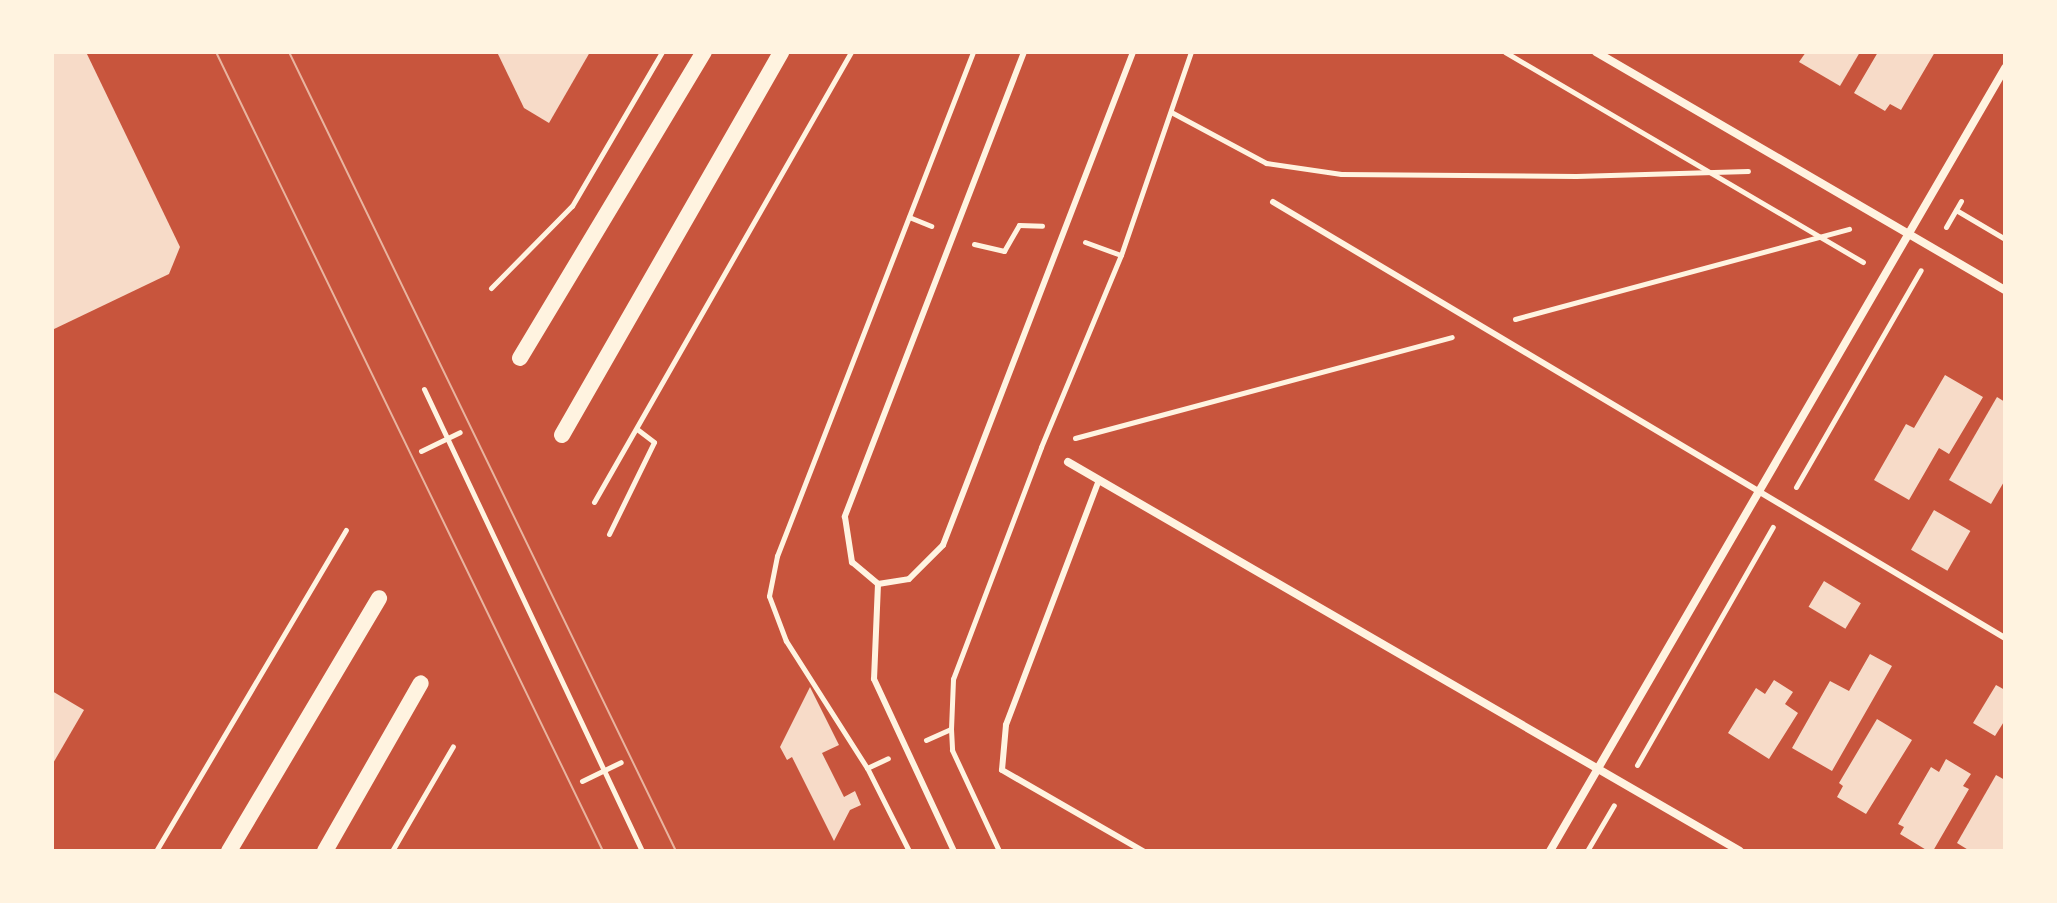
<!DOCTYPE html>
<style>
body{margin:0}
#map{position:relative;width:2057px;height:903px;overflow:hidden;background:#c8553d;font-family:"Varela Round",sans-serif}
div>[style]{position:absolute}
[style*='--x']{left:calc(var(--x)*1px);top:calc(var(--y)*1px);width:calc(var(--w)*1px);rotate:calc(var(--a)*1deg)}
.building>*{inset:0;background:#f7dbc8;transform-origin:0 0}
.path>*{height:5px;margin:-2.5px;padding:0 2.5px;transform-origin:2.5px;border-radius:2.5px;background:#fff3e0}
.service>*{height:6px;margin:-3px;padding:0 3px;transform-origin:3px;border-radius:3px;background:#fff3e0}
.minor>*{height:8px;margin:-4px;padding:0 4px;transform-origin:4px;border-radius:4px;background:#fff3e0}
.secondary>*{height:16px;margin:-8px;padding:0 8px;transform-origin:8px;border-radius:8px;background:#fff3e0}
.tram>*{height:2px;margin:-1px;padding:0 1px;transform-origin:1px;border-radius:1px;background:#e9b49f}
span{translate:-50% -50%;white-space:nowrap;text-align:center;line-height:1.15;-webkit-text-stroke:7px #fff3e0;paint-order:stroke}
.frame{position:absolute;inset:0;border:54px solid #fff3e0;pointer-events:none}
</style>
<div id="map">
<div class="building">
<div style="clip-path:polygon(52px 52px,86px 52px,180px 247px,169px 274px,52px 330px)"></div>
<div style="clip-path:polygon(497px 52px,590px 52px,549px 123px,524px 108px)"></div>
<div style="clip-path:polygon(1806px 52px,1860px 52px,1840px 86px,1799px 62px)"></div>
<div style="clip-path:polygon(1878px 52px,1935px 52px,1901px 110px,1890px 104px,1885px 111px,1854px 93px)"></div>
<div style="clip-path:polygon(1945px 375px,1983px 397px,1949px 454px,1939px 448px,1909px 500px,1874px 480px,1906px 424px,1914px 428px)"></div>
<div style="clip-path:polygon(1997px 397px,2005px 402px,2005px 480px,1991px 504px,1949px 480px)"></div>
<div style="left:1934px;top:510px;width:42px;height:46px;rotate:30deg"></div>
<div style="left:1824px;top:581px;width:43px;height:30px;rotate:31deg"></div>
<div style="clip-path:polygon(1870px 654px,1892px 666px,1832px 771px,1792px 748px,1830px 681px,1849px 691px)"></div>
<div style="clip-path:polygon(1774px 680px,1793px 692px,1785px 704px,1798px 713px,1769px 759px,1728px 733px,1756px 688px,1765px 694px)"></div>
<div style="clip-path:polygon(1996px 685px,2005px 690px,2005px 720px,1995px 736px,1973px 723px)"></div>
<div style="clip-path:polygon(810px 687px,839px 745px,822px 753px,844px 797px,855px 791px,861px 805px,850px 810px,834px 841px,792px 757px,787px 760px,780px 747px)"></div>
<div style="clip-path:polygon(52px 691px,84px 710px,52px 765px)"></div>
<div style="clip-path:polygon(1877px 719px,1912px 740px,1866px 814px,1837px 797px,1843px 786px,1839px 783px)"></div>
<div style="clip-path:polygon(1946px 759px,1971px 774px,1963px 786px,1969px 789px,1933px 851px,1928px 851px,1900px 834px,1904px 827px,1898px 824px,1931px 767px,1939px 772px)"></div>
<div style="clip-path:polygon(1996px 775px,2005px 780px,2005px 851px,1970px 851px,1957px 843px)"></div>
</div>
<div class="path">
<div style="--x:1505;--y:52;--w:415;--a:30.4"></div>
<div style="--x:1171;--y:112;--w:108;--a:28.2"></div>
<div style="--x:1266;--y:163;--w:76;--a:8.3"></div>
<div style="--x:1341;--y:174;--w:235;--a:0.5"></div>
<div style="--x:1576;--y:176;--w:172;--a:-1.7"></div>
<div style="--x:1956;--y:210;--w:57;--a:30.6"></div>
<div style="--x:909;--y:217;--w:24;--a:22"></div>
<div style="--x:1946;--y:227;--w:30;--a:-60"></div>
<div style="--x:1085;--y:242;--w:38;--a:20"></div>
<div style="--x:974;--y:244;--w:31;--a:13"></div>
<div style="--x:1004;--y:251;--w:30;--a:-60"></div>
<div style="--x:1019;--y:225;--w:23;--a:2"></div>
<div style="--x:491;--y:288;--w:115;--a:-45.4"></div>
<div style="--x:572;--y:206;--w:178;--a:-59.7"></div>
<div style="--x:1515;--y:319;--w:346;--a:-15.1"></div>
<div style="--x:424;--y:389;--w:511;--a:64.74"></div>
<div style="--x:1075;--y:438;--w:390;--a:-15"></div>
<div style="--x:421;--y:451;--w:43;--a:-26"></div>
<div style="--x:1796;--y:487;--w:250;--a:-60.1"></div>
<div style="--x:594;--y:502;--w:518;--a:-60.27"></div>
<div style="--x:609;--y:534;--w:102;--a:-63.9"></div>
<div style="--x:654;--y:442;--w:21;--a:-143"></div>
<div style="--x:951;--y:729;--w:50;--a:-87.7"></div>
<div style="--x:953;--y:679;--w:248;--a:-69.2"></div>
<div style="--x:1041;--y:447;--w:208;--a:-67.4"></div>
<div style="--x:1121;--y:255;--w:215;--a:-71"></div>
<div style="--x:926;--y:740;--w:27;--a:-24"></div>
<div style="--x:951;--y:729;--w:21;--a:87"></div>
<div style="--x:952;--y:750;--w:111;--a:65"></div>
<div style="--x:1637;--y:765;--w:274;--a:-60.3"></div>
<div style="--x:867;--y:768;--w:23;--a:-25"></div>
<div style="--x:582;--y:781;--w:43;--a:-26"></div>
<div style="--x:156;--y:851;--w:373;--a:-59.4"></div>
<div style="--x:392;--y:851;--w:121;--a:-59.8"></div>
<div style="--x:909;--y:851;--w:93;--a:-116.8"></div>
<div style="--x:867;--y:768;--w:151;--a:-122.5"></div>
<div style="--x:786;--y:641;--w:48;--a:-110.7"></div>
<div style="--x:769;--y:596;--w:41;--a:-78.7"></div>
<div style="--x:777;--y:556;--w:541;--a:-68.75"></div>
<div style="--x:1587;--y:851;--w:53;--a:-59.6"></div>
</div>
<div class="service">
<div style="--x:1024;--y:52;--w:498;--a:111.1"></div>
<div style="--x:845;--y:517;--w:46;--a:81.2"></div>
<div style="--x:852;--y:562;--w:34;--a:40"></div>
<div style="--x:878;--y:584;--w:31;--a:-9"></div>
<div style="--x:909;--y:579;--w:48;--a:-45"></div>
<div style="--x:943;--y:545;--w:528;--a:-68.92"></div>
<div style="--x:1273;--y:202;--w:852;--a:30.78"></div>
<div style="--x:1099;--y:480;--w:262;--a:110.8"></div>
<div style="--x:1006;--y:725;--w:45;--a:95.1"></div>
<div style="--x:1002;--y:770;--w:163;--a:29.9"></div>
<div style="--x:878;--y:584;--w:95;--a:92.4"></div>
<div style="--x:874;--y:679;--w:190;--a:65.1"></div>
</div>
<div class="minor">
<div style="--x:1596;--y:52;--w:473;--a:30.2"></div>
<div style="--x:1068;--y:462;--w:776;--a:30.07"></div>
<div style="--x:1550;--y:851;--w:906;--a:-59.84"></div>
</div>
<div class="secondary">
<div style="--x:520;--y:358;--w:357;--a:-59"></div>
<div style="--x:562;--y:435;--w:441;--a:-60.2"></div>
<div style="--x:229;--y:851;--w:294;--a:-59.3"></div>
<div style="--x:325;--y:851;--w:193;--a:-60.3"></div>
</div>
<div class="tram">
<div style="--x:216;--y:52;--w:888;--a:64.16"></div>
<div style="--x:289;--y:52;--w:888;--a:64.16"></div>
</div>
<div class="frame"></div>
</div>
